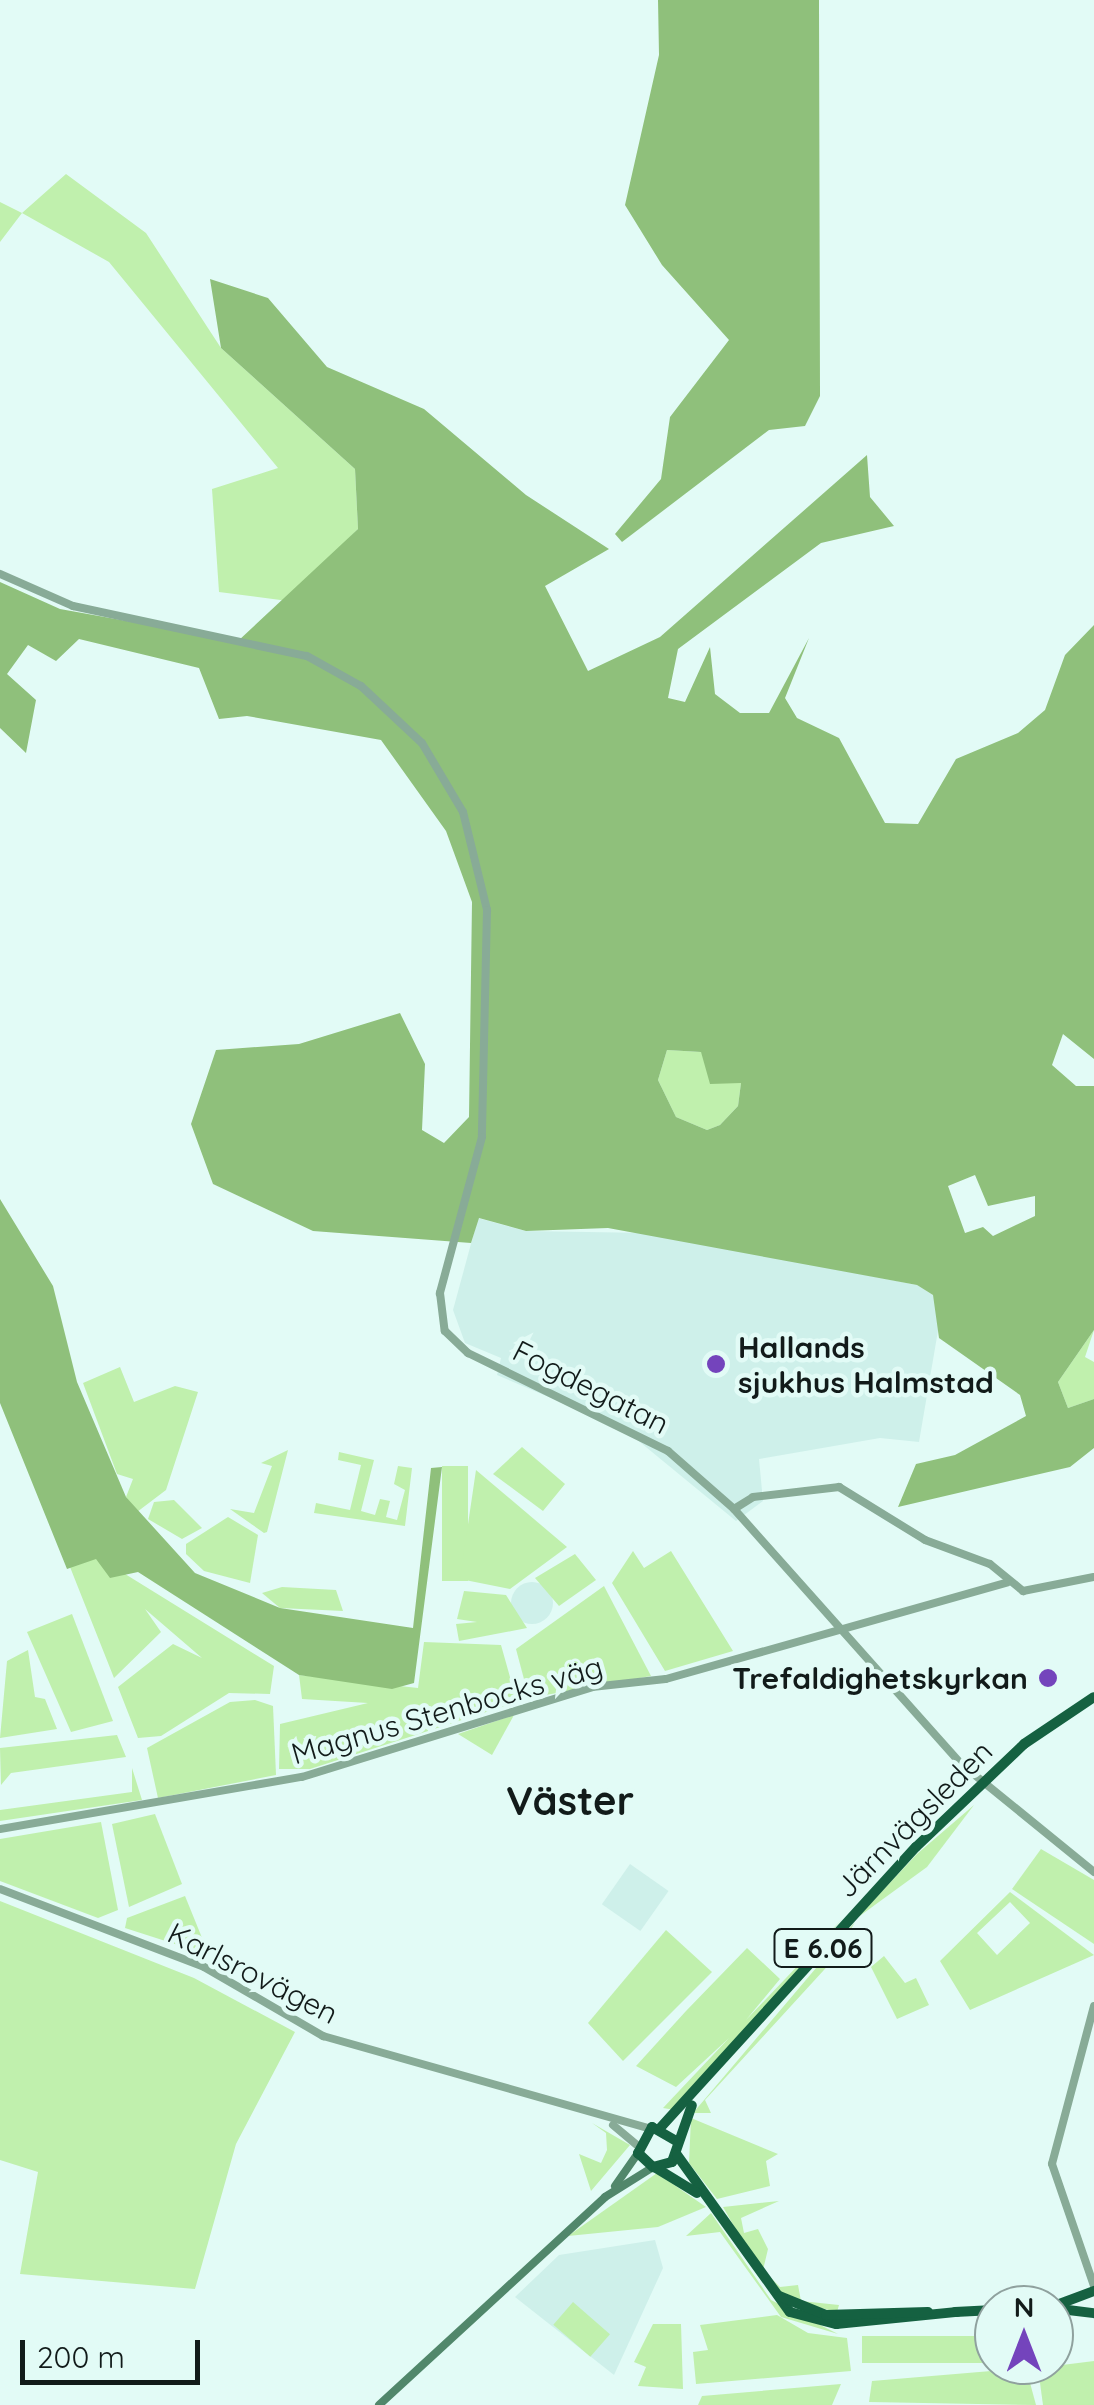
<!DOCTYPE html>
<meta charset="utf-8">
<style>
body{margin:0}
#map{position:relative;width:1094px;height:2405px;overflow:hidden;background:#e2fbf6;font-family:Quicksand,sans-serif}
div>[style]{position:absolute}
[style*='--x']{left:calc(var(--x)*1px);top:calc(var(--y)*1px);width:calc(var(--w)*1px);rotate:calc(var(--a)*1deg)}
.built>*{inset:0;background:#cef0ea;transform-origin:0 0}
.round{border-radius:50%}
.green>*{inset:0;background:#c0f0ad;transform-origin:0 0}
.forest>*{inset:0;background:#8fc07b}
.tertiary>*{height:8px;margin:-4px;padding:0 4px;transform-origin:4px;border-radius:4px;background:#88ab97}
.secondary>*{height:8px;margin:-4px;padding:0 4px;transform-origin:4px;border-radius:4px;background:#51876b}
.trunk>*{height:10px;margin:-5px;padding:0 5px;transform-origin:5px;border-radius:5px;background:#156141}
.dots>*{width:28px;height:28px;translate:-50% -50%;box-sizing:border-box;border:5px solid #e2fbf6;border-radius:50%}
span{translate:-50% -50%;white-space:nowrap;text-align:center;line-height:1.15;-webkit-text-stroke:9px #e2fbf6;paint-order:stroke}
.shield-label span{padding:2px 8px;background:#e2fbf6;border:2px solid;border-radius:8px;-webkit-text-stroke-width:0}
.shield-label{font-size:28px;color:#121b1a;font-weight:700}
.poi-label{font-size:30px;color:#121b1a;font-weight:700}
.left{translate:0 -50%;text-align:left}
.right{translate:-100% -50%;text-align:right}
.street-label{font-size:30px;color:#121b1a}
.district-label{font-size:40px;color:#121b1a;font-weight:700}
.north{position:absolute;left:974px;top:2285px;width:100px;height:100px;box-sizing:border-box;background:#e2fbf6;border:2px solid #8fa19e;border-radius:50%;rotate:0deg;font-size:28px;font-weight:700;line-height:40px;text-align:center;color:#121b1a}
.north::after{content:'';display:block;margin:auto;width:35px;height:45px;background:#7444bc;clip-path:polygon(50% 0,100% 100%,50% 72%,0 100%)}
.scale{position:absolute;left:20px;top:2340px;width:180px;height:45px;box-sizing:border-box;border:5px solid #121b1a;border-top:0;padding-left:12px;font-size:30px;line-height:35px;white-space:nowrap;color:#121b1a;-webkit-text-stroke:8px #e2fbf6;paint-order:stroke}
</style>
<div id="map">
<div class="built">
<div style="clip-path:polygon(478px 1218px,526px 1231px,649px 1233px,917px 1285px,933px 1295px,940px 1319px,919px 1442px,880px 1438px,759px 1459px,763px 1501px,736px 1521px,624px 1429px,497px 1375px,501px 1358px,465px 1343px,453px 1310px)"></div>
<div class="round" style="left:511px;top:1582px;width:42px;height:42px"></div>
<div style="left:630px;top:1864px;width:47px;height:49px;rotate:35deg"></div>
<div style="clip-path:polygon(655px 2240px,663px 2268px,614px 2375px,515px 2297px,559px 2255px)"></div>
</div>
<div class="green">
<div style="clip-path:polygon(66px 174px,146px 233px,221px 348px,355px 469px,358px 529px,288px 601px,219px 592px,212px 489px,278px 468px,109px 262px,22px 213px,0 242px,0 202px,22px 213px)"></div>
<div style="clip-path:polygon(667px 1050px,701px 1052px,741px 1083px,738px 1106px,720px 1125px,707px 1130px,676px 1117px,658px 1080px)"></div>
<div style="clip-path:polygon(1094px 1330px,1085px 1357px,1094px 1362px,1094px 1399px,1068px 1408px,1058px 1382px)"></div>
<div style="clip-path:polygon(120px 1367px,134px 1402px,175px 1386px,198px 1392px,166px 1490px,137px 1512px,126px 1497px,133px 1479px,117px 1474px,83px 1383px)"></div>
<div style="clip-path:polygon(522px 1447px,565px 1484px,543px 1511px,493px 1474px)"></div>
<div style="clip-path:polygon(288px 1450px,267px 1532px,264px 1533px,230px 1509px,254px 1513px,272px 1466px,261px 1463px)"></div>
<div style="clip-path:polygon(339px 1452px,374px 1460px,361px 1511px,375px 1515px,380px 1499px,390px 1501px,386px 1517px,397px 1520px,405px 1490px,394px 1484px,398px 1466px,412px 1468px,405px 1526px,314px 1513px,316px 1503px,350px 1510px,361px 1465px,338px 1460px)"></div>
<div style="left:442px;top:1466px;width:26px;height:115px"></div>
<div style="clip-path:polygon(476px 1470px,567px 1547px,510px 1589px,460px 1579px)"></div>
<div style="clip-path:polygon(174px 1500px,202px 1528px,182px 1539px,148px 1519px,154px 1502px)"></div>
<div style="clip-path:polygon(228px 1517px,258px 1535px,250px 1583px,204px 1571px,186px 1554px,186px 1544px)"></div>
<div style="clip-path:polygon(633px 1551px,644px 1568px,671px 1551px,733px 1651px,665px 1671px,612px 1583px)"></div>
<div style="clip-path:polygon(575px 1554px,596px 1580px,559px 1606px,535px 1578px)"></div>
<div style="clip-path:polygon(96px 1556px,274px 1666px,270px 1694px,229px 1693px,161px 1736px,138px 1738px,118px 1687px,173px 1644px,202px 1658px,145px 1609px,161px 1632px,114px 1678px,70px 1567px)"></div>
<div style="clip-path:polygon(604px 1586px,651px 1676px,529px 1698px,516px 1649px)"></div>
<div style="clip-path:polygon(282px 1587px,336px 1590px,343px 1611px,280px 1608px,262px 1593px)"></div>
<div style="clip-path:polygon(464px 1591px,506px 1595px,527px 1628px,459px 1641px,456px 1624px,477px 1622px,457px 1619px)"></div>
<div style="clip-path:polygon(72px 1614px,113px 1721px,71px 1732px,27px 1632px)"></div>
<div style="clip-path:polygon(424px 1642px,501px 1645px,517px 1702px,431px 1730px,423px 1709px,428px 1731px,310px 1769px,279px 1769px,280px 1724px,368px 1703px,302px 1699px,299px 1675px,418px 1688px)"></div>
<div style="clip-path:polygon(28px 1650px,35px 1697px,45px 1699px,57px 1729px,0 1738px,7px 1661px)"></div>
<div style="clip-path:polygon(255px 1700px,273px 1706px,276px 1775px,158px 1798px,147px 1748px,230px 1702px)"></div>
<div style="clip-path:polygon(514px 1715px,492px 1755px,458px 1734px)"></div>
<div style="clip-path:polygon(117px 1735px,126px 1757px,11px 1773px,1px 1785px,0 1748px)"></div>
<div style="clip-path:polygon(132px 1768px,142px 1800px,0 1821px,0 1810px,132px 1792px)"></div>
<div style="clip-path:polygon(974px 1805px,927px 1867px,857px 1918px,917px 1854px)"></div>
<div style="clip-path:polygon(155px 1814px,182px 1884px,129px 1907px,112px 1824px)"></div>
<div style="clip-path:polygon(101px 1822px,118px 1910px,98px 1918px,0 1881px,0 1839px)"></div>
<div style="clip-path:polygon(1041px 1849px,1094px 1880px,1094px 1944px,1012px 1889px)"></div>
<div style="clip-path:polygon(evenodd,1010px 1892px,1094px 1955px,970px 2010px,940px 1961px,1010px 1892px,1010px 1902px,1030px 1923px,997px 1955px,977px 1933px,1010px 1902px)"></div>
<div style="clip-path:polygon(185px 1896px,209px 1955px,125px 1928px,127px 1918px)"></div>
<div style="clip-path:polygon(0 1901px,194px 1978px,295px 2032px,236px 2144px,195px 2289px,20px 2274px,38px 2172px,0 2160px)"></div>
<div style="clip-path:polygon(843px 1918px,675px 2110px,663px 2108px,729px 2038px,676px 2087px,636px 2066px,686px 2011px,747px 1948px,780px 1979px,746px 2020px)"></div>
<div style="clip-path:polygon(855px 1922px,834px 1959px,705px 2100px,711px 2113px,693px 2113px)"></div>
<div style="clip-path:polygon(666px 1930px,712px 1972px,623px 2061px,588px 2023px)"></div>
<div style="clip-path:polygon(884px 1956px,905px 1983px,916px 1978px,929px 2005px,897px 2019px,871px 1967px)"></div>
<div style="clip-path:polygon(691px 2118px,778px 2154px,766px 2161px,770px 2186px,717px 2199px,689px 2163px)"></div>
<div style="clip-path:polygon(592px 2123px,630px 2145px,591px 2191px,579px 2154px,601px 2163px,607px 2150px,606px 2133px)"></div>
<div style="clip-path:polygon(657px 2173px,706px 2207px,658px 2227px,568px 2236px)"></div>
<div style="clip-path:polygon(779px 2201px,741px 2218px,744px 2233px,758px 2229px,768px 2249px,763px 2270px,780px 2287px,798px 2285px,801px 2301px,839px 2305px,837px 2312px,789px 2300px,758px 2268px,723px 2207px)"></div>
<div style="clip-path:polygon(711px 2213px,771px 2300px,838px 2334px,781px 2317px,720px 2232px,686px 2236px)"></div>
<div style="left:573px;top:2302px;width:49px;height:30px;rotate:41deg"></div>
<div style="clip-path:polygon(777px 2315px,808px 2333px,847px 2338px,851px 2371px,696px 2384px,693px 2352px,708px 2350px,700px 2325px)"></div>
<div style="clip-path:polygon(653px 2324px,681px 2324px,683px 2389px,638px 2386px,646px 2367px,634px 2362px)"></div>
<div style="left:994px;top:2336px;width:27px;height:132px;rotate:90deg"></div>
<div style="clip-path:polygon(1094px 2361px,1094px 2405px,1043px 2405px,1038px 2368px)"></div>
<div style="clip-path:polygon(1026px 2368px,1036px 2405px,869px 2402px,872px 2381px)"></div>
<div style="clip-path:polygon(841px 2384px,832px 2405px,698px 2405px,702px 2396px)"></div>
</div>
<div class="forest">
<div style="clip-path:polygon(658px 0,819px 0,820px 396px,805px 426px,769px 430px,622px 542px,615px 534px,661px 479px,670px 417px,729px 340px,662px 265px,625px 205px,659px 55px)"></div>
<div style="clip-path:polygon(evenodd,210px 279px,268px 298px,327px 367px,424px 409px,526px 495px,609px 549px,545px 586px,588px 671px,660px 637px,867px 455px,870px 497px,894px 526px,821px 543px,678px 649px,668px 698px,685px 702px,710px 647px,715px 694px,740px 713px,769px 713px,809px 638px,785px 698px,797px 718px,839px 738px,885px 823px,918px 824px,956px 759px,1018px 733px,1045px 710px,1065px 655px,1094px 625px,1094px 1059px,1063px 1034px,1052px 1065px,1076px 1086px,1094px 1086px,1094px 1330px,1058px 1382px,1068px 1408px,1094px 1399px,1094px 1448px,1070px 1467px,898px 1507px,916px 1464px,955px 1455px,1026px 1416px,1020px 1395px,939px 1338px,933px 1295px,917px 1285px,608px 1228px,526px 1231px,479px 1218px,471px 1243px,313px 1231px,213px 1184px,191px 1124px,216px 1050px,299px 1044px,400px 1013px,425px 1064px,422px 1130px,444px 1143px,469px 1117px,472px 902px,446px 831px,381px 740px,247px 716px,219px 719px,199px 668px,79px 639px,56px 661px,28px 645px,7px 674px,36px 700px,26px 753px,0 728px,0 582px,60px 609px,238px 641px,358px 529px,355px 469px,221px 348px,210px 279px,667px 1050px,701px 1052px,710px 1084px,741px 1083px,738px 1106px,720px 1125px,707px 1130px,676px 1117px,658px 1080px,667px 1050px,210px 279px,975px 1175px,988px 1206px,1035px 1196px,1035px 1216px,993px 1236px,983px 1227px,965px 1233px,948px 1186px,975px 1175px)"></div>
<div style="clip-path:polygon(0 1199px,53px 1286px,77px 1382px,126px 1497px,195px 1573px,280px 1608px,413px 1628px,431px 1468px,442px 1467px,414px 1683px,392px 1689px,299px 1675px,138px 1572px,110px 1578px,96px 1559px,67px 1569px,0 1403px)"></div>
</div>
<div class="tertiary">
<div style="--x:0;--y:574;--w:80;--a:23.7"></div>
<div style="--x:73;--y:606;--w:239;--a:12.1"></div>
<div style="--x:307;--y:656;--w:62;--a:29.1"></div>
<div style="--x:361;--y:686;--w:83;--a:43.1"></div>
<div style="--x:422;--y:743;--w:80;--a:59.3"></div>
<div style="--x:463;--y:812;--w:101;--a:76.2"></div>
<div style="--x:487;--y:910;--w:227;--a:91.3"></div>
<div style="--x:482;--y:1137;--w:162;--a:105.1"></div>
<div style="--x:440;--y:1293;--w:38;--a:83"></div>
<div style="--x:445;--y:1331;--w:32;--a:44"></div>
<div style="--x:468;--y:1353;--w:223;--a:26.1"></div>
<div style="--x:668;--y:1451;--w:88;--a:41.3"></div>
<div style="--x:734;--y:1509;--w:340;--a:48.3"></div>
<div style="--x:960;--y:1763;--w:173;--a:39.1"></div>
<div style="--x:734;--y:1509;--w:22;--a:-32"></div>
<div style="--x:753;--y:1497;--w:87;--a:-6.6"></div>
<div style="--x:839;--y:1487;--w:101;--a:31.6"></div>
<div style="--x:925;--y:1540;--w:69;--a:20.3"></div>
<div style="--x:990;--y:1564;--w:43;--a:39.3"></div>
<div style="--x:1023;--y:1591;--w:72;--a:-11.2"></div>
<div style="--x:0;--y:1829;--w:306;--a:-9.8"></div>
<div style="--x:302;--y:1777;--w:304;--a:-17.2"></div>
<div style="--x:592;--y:1687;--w:74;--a:-6.2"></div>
<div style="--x:666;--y:1679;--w:355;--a:-15.8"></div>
<div style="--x:0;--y:1889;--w:218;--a:20.9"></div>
<div style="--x:204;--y:1967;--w:138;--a:30.1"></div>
<div style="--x:323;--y:2036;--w:339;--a:15.8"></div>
<div style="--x:1094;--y:2006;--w:163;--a:104.9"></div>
<div style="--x:1052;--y:2164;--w:129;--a:71"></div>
<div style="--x:613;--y:2125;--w:31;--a:40"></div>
</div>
<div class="secondary">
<div style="--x:615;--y:2186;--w:40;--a:-55.1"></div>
<div style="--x:379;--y:2405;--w:307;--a:-42.6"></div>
<div style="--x:605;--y:2197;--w:57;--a:-32"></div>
</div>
<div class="trunk">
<div style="--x:661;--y:2127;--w:379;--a:-47.7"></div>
<div style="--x:916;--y:1847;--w:149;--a:-43.6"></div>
<div style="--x:1024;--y:1744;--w:84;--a:-33.9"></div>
<div style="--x:678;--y:2142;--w:30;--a:-150"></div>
<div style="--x:652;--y:2127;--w:30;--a:118"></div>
<div style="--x:638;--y:2153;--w:21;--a:43"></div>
<div style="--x:653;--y:2167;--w:20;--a:-15"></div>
<div style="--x:672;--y:2162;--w:60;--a:-70.7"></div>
<div style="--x:677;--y:2155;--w:193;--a:54.3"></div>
<div style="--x:790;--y:2312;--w:48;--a:14.6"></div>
<div style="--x:836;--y:2324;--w:122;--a:-5.7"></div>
<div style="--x:656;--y:2168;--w:48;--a:31.4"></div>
<div style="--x:779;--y:2296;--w:51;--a:22"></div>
<div style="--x:826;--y:2315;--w:102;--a:-1.7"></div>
<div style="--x:1054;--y:2306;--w:43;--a:-20.6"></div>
<div style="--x:1060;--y:2309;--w:34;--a:7"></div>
<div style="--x:955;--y:2312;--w:39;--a:-3"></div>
</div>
<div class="dots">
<div style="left:716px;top:1364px;background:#7444bc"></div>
<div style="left:1048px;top:1678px;background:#7444bc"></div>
</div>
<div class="shield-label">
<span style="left:823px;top:1948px">E 6.06</span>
</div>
<div class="poi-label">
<span class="left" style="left:738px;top:1364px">Hallands<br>sjukhus Halmstad</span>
<span class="right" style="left:1028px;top:1678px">Trefaldighetskyrkan</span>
</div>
<div class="street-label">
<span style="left:591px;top:1387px;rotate:27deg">Fogdegatan</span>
<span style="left:447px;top:1710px;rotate:-16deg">Magnus Stenbocks väg</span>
<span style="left:914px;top:1819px;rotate:-45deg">Järnvägsleden</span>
<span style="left:253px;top:1973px;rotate:27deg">Karlsrovägen</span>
</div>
<div class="district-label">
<span style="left:570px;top:1800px">Väster</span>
</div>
<div class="north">N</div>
<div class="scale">200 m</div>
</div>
